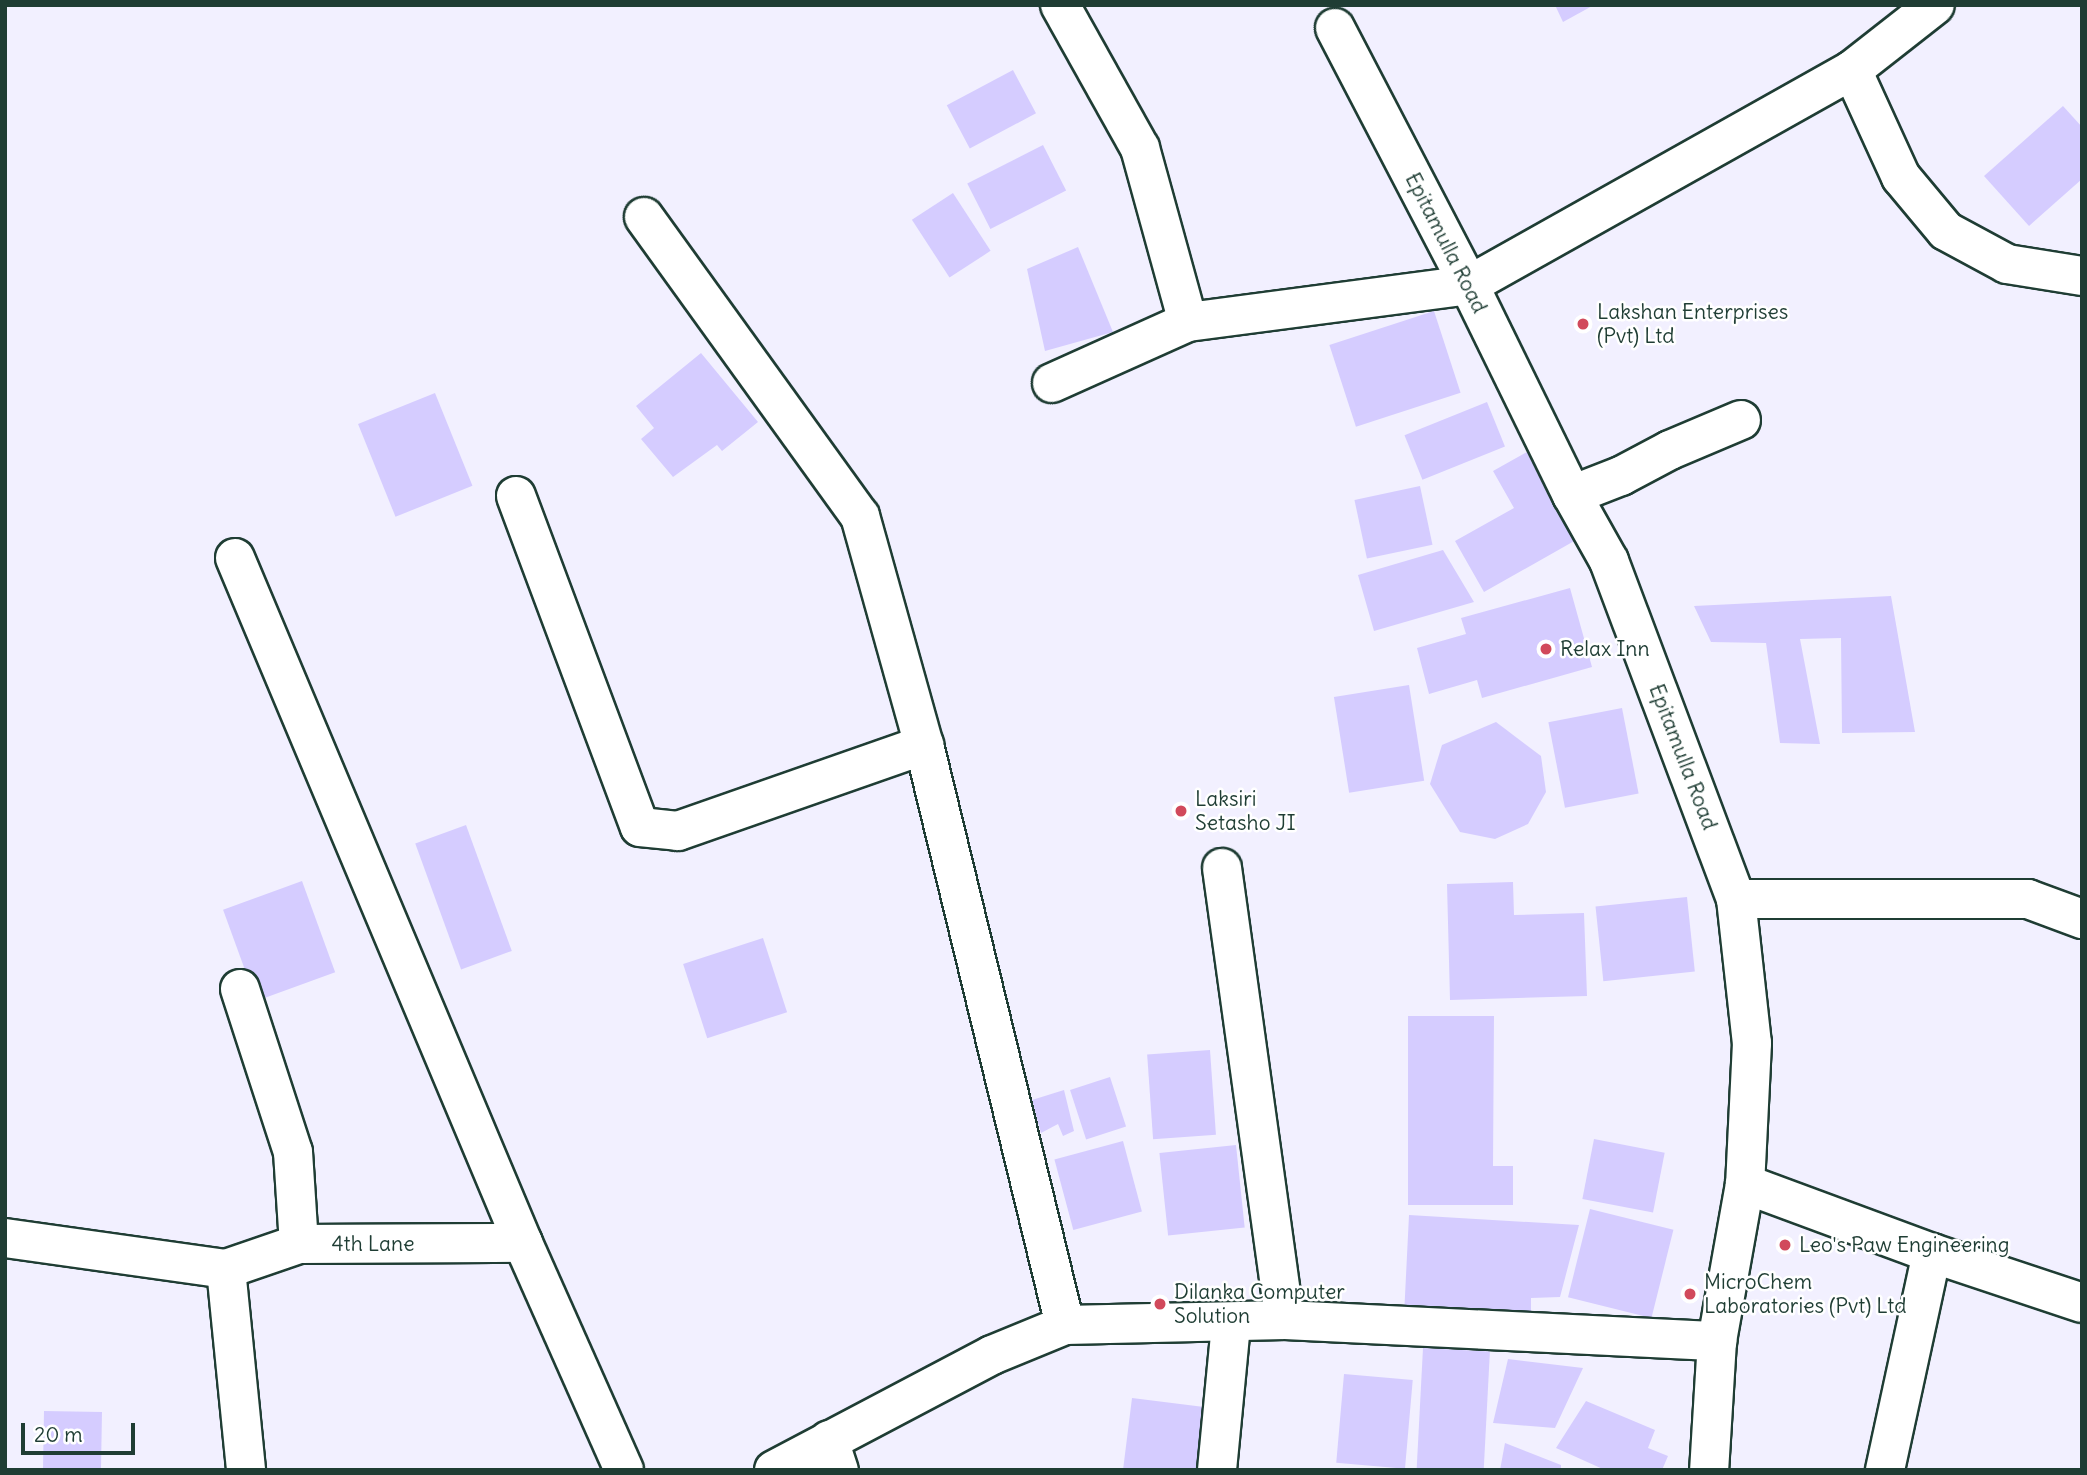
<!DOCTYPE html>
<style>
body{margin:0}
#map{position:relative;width:2087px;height:1475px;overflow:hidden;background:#f2f0ff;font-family:Delius,sans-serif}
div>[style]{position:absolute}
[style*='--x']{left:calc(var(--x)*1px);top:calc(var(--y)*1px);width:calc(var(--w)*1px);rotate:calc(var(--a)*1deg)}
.building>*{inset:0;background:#d5ccff;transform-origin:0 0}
.roads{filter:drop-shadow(2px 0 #1f3d34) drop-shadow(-2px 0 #1f3d34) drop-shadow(0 2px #1f3d34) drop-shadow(0 -2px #1f3d34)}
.street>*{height:38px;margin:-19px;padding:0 19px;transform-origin:19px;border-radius:19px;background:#fff}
.dots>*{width:19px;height:19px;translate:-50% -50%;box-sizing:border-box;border:4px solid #fff;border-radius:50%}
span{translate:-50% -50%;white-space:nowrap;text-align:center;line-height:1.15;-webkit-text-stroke:5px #fff;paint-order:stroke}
.street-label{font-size:21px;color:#1f3d34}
.poi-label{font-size:21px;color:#1f3d34}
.left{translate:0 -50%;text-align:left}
.frame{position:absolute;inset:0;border:7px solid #1f3d34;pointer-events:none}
.scale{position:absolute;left:21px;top:1423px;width:114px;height:32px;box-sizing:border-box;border:4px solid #1f3d34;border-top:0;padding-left:9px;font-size:21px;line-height:24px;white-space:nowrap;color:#1f3d34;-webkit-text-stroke:5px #fff;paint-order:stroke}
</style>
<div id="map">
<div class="building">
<div style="clip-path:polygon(1555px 5px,1594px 5px,1563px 22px)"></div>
<div style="left:1013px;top:70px;width:49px;height:75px;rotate:62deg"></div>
<div style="clip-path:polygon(2063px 106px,2082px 127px,2082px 179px,2029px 226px,1984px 176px)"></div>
<div style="left:1043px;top:145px;width:51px;height:85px;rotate:63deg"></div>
<div style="left:953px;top:193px;width:69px;height:49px;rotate:57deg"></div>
<div style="clip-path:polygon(1078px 247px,1113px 332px,1045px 351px,1027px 269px)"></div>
<div style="left:1434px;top:311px;width:86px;height:110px;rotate:72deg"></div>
<div style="clip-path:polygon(701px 353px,758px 422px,722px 451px,717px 445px,673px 477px,641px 439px,654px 428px,636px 406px)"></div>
<div style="left:435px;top:393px;width:100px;height:83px;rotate:68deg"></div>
<div style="left:1487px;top:402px;width:48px;height:89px;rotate:68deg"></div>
<div style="clip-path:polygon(1527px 452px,1576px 540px,1484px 592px,1455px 541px,1514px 508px,1493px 471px)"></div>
<div style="left:1420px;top:486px;width:60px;height:67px;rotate:78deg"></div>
<div style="clip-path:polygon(1443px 550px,1474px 602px,1374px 631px,1358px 575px)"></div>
<div style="clip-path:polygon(1570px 588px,1592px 667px,1482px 698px,1477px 680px,1429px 694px,1417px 648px,1466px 634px,1461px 618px)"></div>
<div style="clip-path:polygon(1891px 596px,1915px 732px,1842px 733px,1841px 638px,1800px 639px,1820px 744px,1780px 743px,1766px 643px,1711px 642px,1694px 606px)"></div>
<div style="left:1409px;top:685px;width:97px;height:76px;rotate:81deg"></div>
<div style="left:1622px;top:708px;width:87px;height:75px;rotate:79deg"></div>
<div style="clip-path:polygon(1496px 722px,1541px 756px,1546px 792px,1528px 824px,1495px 839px,1460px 832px,1430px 784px,1442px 745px)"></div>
<div style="left:466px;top:825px;width:134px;height:54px;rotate:70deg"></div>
<div style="left:302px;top:881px;width:97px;height:84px;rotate:70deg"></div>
<div style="clip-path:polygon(1513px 882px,1514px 915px,1584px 913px,1587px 996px,1450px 1000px,1447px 884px)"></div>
<div style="left:1687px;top:897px;width:75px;height:92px;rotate:84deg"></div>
<div style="left:763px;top:938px;width:78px;height:84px;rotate:72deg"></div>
<div style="clip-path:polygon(1408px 1016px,1494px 1016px,1493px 1166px,1513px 1166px,1513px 1205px,1408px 1205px)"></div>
<div style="left:1210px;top:1050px;width:85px;height:63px;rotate:86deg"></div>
<div style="left:1110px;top:1077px;width:52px;height:42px;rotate:72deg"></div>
<div style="clip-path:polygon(1064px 1090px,1074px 1131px,1063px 1136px,1058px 1124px,1041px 1133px,1032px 1100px)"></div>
<div style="left:1594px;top:1139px;width:72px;height:61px;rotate:11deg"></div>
<div style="left:1123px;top:1141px;width:73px;height:71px;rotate:75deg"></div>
<div style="left:1236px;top:1145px;width:83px;height:77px;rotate:84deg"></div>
<div style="left:1590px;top:1209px;width:86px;height:91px;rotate:14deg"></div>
<div style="clip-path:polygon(1409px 1215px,1579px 1225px,1560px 1297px,1531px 1298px,1531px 1316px,1404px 1316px)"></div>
<div style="left:1423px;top:1348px;width:67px;height:122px;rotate:3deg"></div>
<div style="clip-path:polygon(1508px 1359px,1583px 1368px,1555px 1428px,1493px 1423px)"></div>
<div style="left:1344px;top:1374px;width:69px;height:89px;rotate:5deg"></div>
<div style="clip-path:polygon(1132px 1398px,1220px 1409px,1212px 1470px,1123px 1470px)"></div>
<div style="clip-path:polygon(1586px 1401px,1655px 1430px,1648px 1448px,1668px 1456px,1662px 1470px,1605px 1470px,1556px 1448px)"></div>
<div style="left:44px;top:1411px;width:58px;height:59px;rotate:1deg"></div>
<div style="clip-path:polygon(1505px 1443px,1561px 1465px,1561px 1470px,1500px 1470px)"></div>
</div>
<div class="roads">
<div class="street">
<div style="--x:1060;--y:5;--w:164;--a:60.8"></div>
<div style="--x:1140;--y:148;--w:180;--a:74.6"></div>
<div style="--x:1335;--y:28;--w:290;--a:62.5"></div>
<div style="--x:1469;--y:285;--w:234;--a:63.9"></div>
<div style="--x:1572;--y:495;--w:76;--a:60.7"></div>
<div style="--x:1609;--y:561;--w:361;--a:69.4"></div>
<div style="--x:1736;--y:899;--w:145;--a:83.7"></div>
<div style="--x:1752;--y:1043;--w:141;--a:92.8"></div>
<div style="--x:1745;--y:1184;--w:159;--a:100.1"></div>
<div style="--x:1717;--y:1341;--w:129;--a:93.5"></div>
<div style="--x:1852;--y:70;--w:118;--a:65.4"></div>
<div style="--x:1901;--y:177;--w:70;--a:50.2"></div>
<div style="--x:1946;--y:231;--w:69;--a:28.4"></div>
<div style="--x:2007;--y:264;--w:76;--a:9.1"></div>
<div style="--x:644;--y:217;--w:369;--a:54.2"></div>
<div style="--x:860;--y:516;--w:238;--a:74.4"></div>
<div style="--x:924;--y:745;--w:597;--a:76.34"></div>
<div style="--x:1052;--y:383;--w:149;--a:-24.2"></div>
<div style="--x:1188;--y:322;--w:283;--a:-7.5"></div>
<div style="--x:1469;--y:285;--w:439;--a:-29.3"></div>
<div style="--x:1852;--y:70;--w:105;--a:-38.1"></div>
<div style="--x:1572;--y:495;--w:53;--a:-21.2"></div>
<div style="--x:1621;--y:476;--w:55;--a:-28"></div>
<div style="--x:1670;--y:450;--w:77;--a:-22.9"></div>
<div style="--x:516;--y:496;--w:353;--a:69.5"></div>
<div style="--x:640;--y:827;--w:38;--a:6"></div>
<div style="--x:678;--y:831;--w:261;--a:-19.3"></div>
<div style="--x:235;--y:558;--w:743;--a:67.2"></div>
<div style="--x:523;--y:1243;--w:248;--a:66"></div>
<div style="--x:1222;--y:868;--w:456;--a:82.1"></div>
<div style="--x:1736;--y:899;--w:292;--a:0"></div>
<div style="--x:2028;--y:899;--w:58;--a:20.3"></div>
<div style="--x:240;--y:989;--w:171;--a:72"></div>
<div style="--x:293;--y:1152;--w:92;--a:86.3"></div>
<div style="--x:1745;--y:1184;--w:199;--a:20.3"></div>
<div style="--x:1932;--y:1253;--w:158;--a:18.4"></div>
<div style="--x:5;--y:1238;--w:223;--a:8"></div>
<div style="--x:226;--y:1269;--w:77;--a:-18.9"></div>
<div style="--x:299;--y:1244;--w:224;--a:-0.3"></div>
<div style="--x:226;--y:1269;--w:202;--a:84.3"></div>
<div style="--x:829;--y:1440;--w:32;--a:72"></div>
<div style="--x:774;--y:1470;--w:246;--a:-27.8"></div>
<div style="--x:992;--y:1355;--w:79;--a:-22.3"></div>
<div style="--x:1065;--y:1325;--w:220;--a:-1.3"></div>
<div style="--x:1285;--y:1320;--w:433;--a:2.8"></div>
<div style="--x:1217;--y:1470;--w:147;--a:-84.5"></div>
<div style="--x:1885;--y:1470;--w:222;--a:-77.8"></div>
</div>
</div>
<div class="dots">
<div style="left:1583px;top:324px;background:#d1495b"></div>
<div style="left:1546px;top:649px;background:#d1495b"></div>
<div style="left:1181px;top:811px;background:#d1495b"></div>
<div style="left:1785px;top:1245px;background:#d1495b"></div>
<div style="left:1690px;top:1294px;background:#d1495b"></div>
<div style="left:1160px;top:1304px;background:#d1495b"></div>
</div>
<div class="street-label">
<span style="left:1446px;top:243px;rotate:63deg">Epitamulla Road</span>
<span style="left:1683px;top:757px;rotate:69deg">Epitamulla Road</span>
<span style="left:373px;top:1244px">4th Lane</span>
</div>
<div class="poi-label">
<span class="left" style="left:1597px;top:324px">Lakshan Enterprises<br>(Pvt) Ltd</span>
<span class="left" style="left:1560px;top:649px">Relax Inn</span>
<span class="left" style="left:1195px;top:811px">Laksiri<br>Setasho JI</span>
<span class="left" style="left:1799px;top:1245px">Leo's Paw Engineering</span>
<span class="left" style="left:1704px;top:1294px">MicroChem<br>Laboratories (Pvt) Ltd</span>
<span class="left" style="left:1174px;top:1304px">Dilanka Computer<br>Solution</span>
</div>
<div class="frame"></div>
<div class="scale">20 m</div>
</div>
